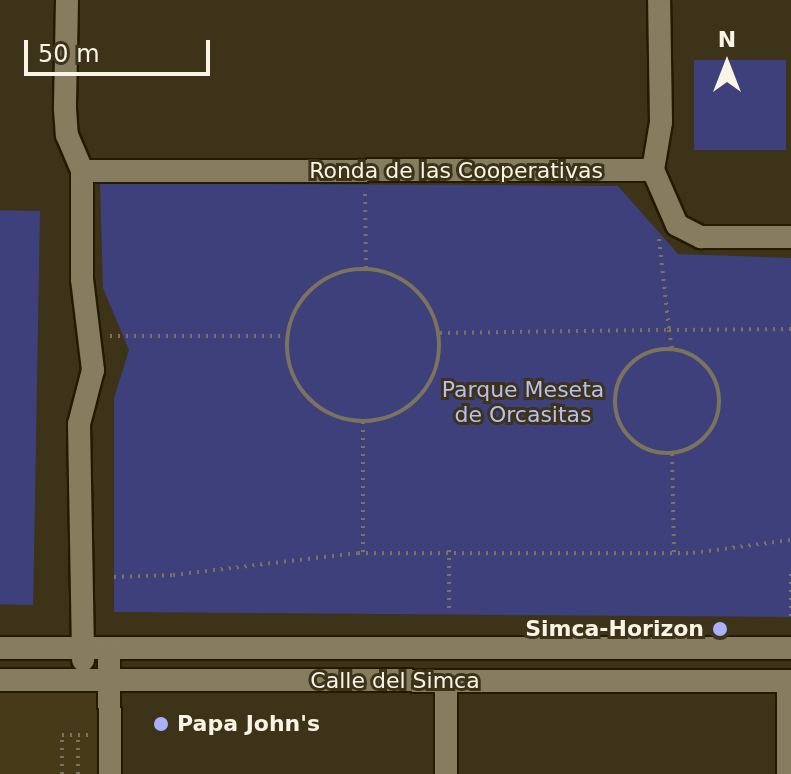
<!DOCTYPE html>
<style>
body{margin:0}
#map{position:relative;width:791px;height:774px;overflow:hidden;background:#3c3319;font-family:"DejaVu Sans",sans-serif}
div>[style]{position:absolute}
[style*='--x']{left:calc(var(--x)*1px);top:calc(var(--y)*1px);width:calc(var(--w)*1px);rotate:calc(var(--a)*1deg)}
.built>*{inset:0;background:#463a19;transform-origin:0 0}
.green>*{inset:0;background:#3e407b;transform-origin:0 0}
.path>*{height:4px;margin-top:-2px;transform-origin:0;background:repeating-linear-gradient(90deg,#7b735d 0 2px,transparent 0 8px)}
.path>.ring{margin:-2px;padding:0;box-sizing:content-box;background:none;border:4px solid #7b735d;border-radius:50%}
.roads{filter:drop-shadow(2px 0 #231a02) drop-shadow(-2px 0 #231a02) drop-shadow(0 2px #231a02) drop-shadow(0 -2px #231a02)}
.street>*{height:22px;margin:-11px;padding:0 11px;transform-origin:11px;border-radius:11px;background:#867d61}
.dots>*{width:22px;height:22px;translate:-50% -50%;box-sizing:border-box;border:4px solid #3c3319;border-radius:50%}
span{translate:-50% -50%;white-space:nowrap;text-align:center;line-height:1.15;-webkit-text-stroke:6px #3c3319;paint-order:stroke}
.street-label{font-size:22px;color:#f9f4e5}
.park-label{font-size:22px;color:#b8bef5}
.poi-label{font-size:22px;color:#f9f4e5;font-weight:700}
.right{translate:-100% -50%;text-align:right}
.left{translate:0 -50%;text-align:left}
.north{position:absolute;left:687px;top:24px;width:80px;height:80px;-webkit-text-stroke:6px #3c3319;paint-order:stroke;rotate:0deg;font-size:22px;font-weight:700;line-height:32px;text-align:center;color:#f9f4e5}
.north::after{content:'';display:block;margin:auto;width:28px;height:36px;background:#f9f4e5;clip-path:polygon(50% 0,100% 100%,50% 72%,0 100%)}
.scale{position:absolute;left:24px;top:40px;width:186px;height:36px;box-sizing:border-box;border:4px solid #f9f4e5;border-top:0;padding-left:10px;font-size:24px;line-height:28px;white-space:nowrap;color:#f9f4e5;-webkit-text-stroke:6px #3c3319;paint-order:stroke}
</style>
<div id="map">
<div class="built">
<div style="left:0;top:680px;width:110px;height:94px;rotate:1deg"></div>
</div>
<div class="green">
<div style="left:694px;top:60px;width:92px;height:90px"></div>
<div style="clip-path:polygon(100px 183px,618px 186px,678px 254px,791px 258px,791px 617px,114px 612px,114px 398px,129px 350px,103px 288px)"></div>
<div style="left:40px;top:211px;width:394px;height:40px;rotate:91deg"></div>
</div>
<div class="path">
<div style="--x:365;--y:194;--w:74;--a:89.2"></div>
<div style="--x:659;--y:239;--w:92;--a:83.7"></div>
<div style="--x:669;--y:330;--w:122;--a:-0.5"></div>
<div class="ring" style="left:287px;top:269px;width:148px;height:148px"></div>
<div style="--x:440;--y:333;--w:229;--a:-0.8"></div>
<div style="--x:669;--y:330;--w:19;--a:81"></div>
<div style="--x:110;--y:336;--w:177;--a:0"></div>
<div class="ring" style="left:615px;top:349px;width:100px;height:100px"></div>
<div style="--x:363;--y:422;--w:131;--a:90"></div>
<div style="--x:672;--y:454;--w:99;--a:88.8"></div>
<div style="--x:449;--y:550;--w:63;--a:90"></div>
<div style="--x:114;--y:577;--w:59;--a:-1.9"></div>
<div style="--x:173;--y:575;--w:186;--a:-6.8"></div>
<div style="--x:358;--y:553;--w:335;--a:0"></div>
<div style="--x:693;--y:553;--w:99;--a:-7.6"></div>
<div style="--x:791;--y:616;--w:46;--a:-90"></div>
<div style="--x:62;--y:774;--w:39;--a:-90"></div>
<div style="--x:62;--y:735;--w:16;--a:0"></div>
<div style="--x:78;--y:774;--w:39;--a:-90"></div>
<div style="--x:78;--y:735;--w:11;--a:0"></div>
</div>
<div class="roads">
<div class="street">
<div style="--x:67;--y:0;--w:109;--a:91.1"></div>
<div style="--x:65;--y:109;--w:26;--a:86"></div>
<div style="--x:67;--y:135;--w:39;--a:67"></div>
<div style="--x:82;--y:171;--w:108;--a:90"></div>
<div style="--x:82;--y:279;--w:92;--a:83.1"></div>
<div style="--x:93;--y:370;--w:56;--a:104.5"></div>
<div style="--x:79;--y:424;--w:236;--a:89"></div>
<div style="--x:653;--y:170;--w:49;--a:-80.5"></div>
<div style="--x:661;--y:122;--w:122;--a:-90.9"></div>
<div style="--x:82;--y:171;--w:571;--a:-0.1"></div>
<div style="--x:653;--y:170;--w:60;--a:66.4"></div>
<div style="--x:677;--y:225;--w:27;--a:27"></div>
<div style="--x:701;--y:237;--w:90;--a:0"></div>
<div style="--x:0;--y:648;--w:791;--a:0"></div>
<div style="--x:109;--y:649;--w:125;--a:89.5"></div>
<div style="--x:0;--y:680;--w:791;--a:0.07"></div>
<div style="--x:446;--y:681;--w:93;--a:90"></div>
<div style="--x:788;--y:774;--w:93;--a:-90"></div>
</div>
</div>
<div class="dots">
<div style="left:720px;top:629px;background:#a9b0fc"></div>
<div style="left:161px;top:724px;background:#a9b0fc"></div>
</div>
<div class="street-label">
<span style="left:456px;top:171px">Ronda de las Cooperativas</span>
<span style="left:395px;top:681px">Calle del Simca</span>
</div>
<div class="park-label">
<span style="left:523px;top:402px">Parque Meseta<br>de Orcasitas</span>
</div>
<div class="poi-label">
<span class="right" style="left:704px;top:629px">Simca-Horizon</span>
<span class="left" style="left:177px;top:724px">Papa John's</span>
</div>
<div class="north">N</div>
<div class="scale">50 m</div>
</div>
